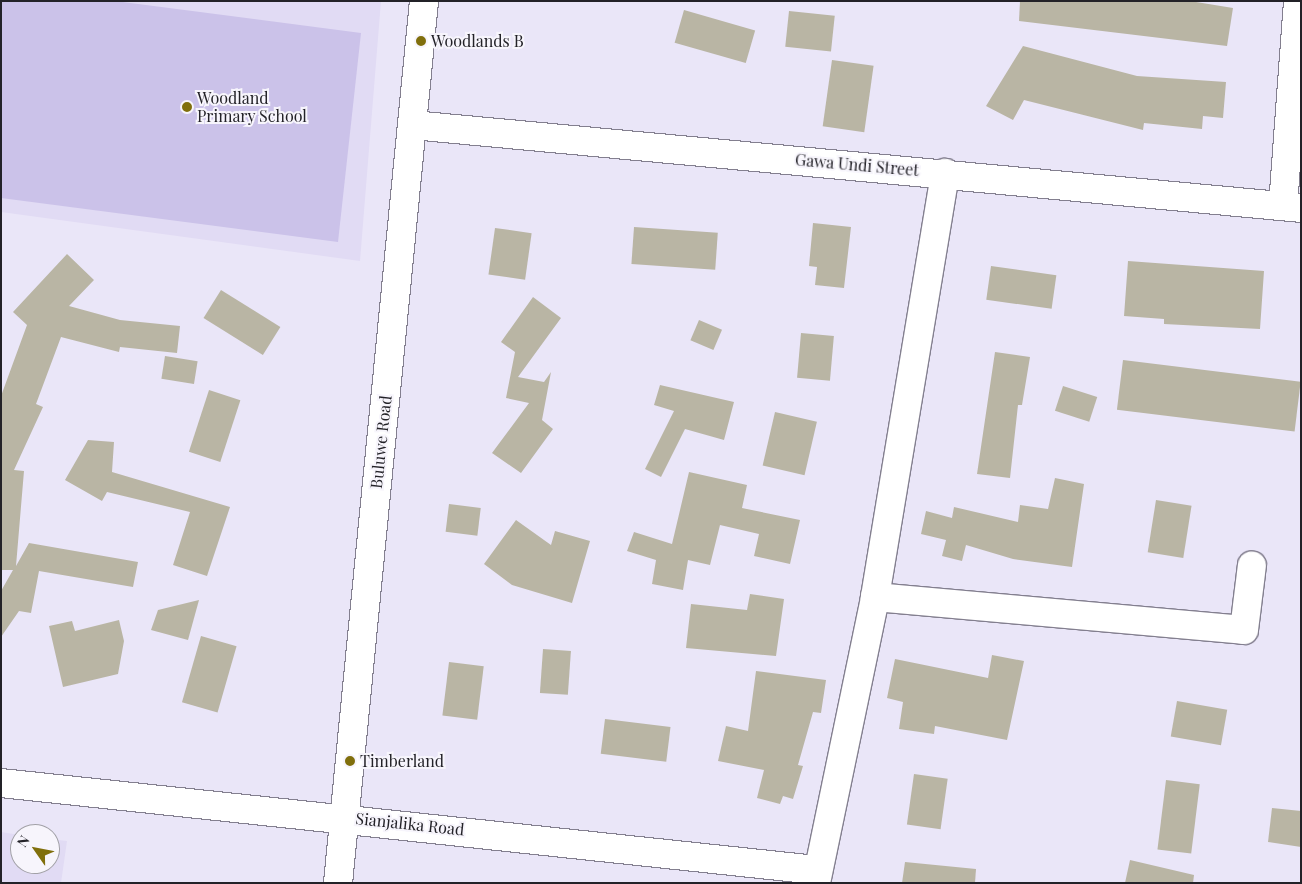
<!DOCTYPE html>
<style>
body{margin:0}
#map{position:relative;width:1302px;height:884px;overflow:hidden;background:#eae6f8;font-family:"Playfair Display",serif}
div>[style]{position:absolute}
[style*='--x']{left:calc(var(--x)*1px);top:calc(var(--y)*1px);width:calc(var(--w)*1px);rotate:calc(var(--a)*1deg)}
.built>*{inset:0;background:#e1dbf4}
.green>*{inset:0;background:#cbc2e9}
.building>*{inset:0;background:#b9b5a4;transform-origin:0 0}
.roads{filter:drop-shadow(1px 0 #837f8f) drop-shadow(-1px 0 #837f8f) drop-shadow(0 1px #837f8f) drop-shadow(0 -1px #837f8f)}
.street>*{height:28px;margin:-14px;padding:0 14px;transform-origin:14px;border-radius:14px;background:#fff}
.secondary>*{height:28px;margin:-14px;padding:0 14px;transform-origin:14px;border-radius:14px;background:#fff}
.dots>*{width:14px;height:14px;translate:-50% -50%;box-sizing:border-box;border:2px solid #f7f5fc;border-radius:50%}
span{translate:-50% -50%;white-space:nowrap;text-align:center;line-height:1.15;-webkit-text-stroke:4px #f7f5fc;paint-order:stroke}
.poi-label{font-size:16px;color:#232228}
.left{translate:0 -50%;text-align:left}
.street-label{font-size:16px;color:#232228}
.frame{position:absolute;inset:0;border:2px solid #232228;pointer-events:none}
.north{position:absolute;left:10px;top:824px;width:50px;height:50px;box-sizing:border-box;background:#f7f5fc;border:1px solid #a2a1a7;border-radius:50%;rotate:303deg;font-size:14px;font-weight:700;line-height:20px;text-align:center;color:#232228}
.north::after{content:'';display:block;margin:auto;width:18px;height:22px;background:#806f0c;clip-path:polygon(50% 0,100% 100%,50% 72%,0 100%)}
</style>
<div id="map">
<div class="built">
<div style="clip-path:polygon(1px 1px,381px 1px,360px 261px,1px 212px)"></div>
<div style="clip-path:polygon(1px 832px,20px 835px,20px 864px,50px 864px,50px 839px,67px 841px,61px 883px,1px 883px)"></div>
</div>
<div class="green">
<div style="clip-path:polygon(1px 1px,115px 1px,361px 33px,338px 242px,1px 198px)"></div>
</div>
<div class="building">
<div style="clip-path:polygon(1020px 1px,1190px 1px,1233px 8px,1227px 46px,1019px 21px)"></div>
<div style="left:684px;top:10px;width:74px;height:34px;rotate:16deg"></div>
<div style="left:789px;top:11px;width:46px;height:36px;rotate:6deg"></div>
<div style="clip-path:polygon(1023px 46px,1137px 76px,1226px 82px,1223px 118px,1203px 116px,1202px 129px,1144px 123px,1143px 130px,1024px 100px,1013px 120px,986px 106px)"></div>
<div style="left:832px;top:60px;width:42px;height:67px;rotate:8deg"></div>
<div style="clip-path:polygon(813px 223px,851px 227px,844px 288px,815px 285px,817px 267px,809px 266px)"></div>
<div style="left:634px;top:227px;width:84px;height:37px;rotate:4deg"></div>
<div style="left:495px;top:228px;width:37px;height:47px;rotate:8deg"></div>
<div style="clip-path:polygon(67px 254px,94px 280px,69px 306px,120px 320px,180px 326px,177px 353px,120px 347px,119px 352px,61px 337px,36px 404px,43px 407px,14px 470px,24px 471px,16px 566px,29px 543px,138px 562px,133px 587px,39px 571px,31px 613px,19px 611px,1px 637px,1px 591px,13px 570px,1px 570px,1px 396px,27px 325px,13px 312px)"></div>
<div style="clip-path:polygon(1128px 261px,1264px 271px,1260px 329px,1164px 324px,1164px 319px,1124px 316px)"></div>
<div style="left:991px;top:266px;width:66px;height:34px;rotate:8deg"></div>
<div style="left:221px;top:290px;width:70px;height:33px;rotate:32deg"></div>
<div style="clip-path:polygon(533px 297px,561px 318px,518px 377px,544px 382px,551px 372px,542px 420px,553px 429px,521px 473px,492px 453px,529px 403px,506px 398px,515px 352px,501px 342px)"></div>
<div style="left:699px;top:320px;width:25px;height:22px;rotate:23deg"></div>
<div style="left:801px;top:333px;width:33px;height:45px;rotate:5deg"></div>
<div style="clip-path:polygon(995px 352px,1030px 357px,1022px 405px,1018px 405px,1010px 478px,977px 474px)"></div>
<div style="left:165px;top:356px;width:33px;height:23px;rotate:9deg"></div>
<div style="left:1123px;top:360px;width:179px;height:50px;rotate:7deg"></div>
<div style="clip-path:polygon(660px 385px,734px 402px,724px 440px,685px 429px,661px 477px,645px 469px,674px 411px,654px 405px)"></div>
<div style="left:1063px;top:386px;width:36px;height:26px;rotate:18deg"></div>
<div style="left:209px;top:390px;width:33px;height:65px;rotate:18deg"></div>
<div style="left:775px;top:412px;width:43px;height:55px;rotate:13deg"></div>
<div style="clip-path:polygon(88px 440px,114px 442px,112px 472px,230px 507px,207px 576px,173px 565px,190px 512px,107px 492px,102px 501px,65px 480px)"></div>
<div style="clip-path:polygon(689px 472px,747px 485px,742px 508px,800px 520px,790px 564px,754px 556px,759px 534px,720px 525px,710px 565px,688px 560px,683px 590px,652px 584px,656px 560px,627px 551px,634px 532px,672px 544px)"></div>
<div style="clip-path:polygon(1055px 478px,1084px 484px,1072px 567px,1013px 559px,966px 545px,962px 561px,942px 556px,946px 540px,921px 534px,926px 511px,952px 518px,954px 507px,1018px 522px,1020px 505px,1048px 509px)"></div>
<div style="left:1156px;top:500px;width:36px;height:53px;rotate:9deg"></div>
<div style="left:449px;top:504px;width:32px;height:28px;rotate:7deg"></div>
<div style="clip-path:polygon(516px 520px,551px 545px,555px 531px,590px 541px,572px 603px,512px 585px,484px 564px)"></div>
<div style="clip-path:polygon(750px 594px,784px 599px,776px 656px,686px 648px,691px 604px,747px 610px)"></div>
<div style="clip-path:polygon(199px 600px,188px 640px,151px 630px,158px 610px)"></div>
<div style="clip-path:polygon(119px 620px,124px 641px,118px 674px,63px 687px,49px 626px,72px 621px,75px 631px)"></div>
<div style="left:201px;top:636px;width:37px;height:69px;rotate:16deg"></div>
<div style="left:543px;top:649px;width:28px;height:44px;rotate:4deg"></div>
<div style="clip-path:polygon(992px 655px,1024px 661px,1007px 740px,935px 726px,934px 734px,899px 729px,903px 702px,887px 698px,895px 659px,988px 678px)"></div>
<div style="left:449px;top:662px;width:35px;height:54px;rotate:7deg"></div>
<div style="clip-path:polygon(756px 671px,826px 680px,821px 713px,813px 712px,798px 765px,803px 766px,793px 799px,783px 796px,780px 804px,757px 798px,764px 770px,718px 761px,726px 726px,748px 731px)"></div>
<div style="left:1177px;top:701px;width:51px;height:36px;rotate:10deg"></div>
<div style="left:605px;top:719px;width:66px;height:35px;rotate:7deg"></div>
<div style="left:914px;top:774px;width:34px;height:51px;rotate:8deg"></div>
<div style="left:1166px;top:780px;width:34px;height:70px;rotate:7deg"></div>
<div style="clip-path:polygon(1272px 808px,1301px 811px,1301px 847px,1268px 842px)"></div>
<div style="clip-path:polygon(1130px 860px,1194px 875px,1193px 883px,1125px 883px)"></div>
<div style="clip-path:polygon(905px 862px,976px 869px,975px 883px,902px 883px)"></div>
</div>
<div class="roads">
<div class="street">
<div style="--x:1283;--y:206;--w:206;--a:-85.8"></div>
<div style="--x:875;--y:597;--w:370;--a:5.1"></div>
<div style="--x:1244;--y:630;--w:65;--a:-83"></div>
<div style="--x:1;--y:783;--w:821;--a:6.09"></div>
<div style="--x:816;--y:883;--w:292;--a:-78.3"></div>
<div style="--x:875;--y:597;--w:430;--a:-80.6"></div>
</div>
<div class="secondary">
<div style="--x:412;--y:125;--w:893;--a:5.33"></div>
<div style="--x:338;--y:883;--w:886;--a:-84.43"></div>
</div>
</div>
<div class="dots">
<div style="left:421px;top:41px;background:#806f0c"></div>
<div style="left:187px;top:107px;background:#806f0c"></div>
<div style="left:350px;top:761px;background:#806f0c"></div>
</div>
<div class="poi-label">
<span class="left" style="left:431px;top:41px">Woodlands B</span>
<span class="left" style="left:197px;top:107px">Woodland<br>Primary School</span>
<span class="left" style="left:360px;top:761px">Timberland</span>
</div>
<div class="street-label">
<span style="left:857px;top:165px;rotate:5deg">Gawa Undi Street</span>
<span style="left:381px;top:442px;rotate:-84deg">Buluwe Road</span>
<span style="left:410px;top:824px;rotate:6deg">Sianjalika Road</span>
</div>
<div class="frame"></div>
<div class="north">N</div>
</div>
